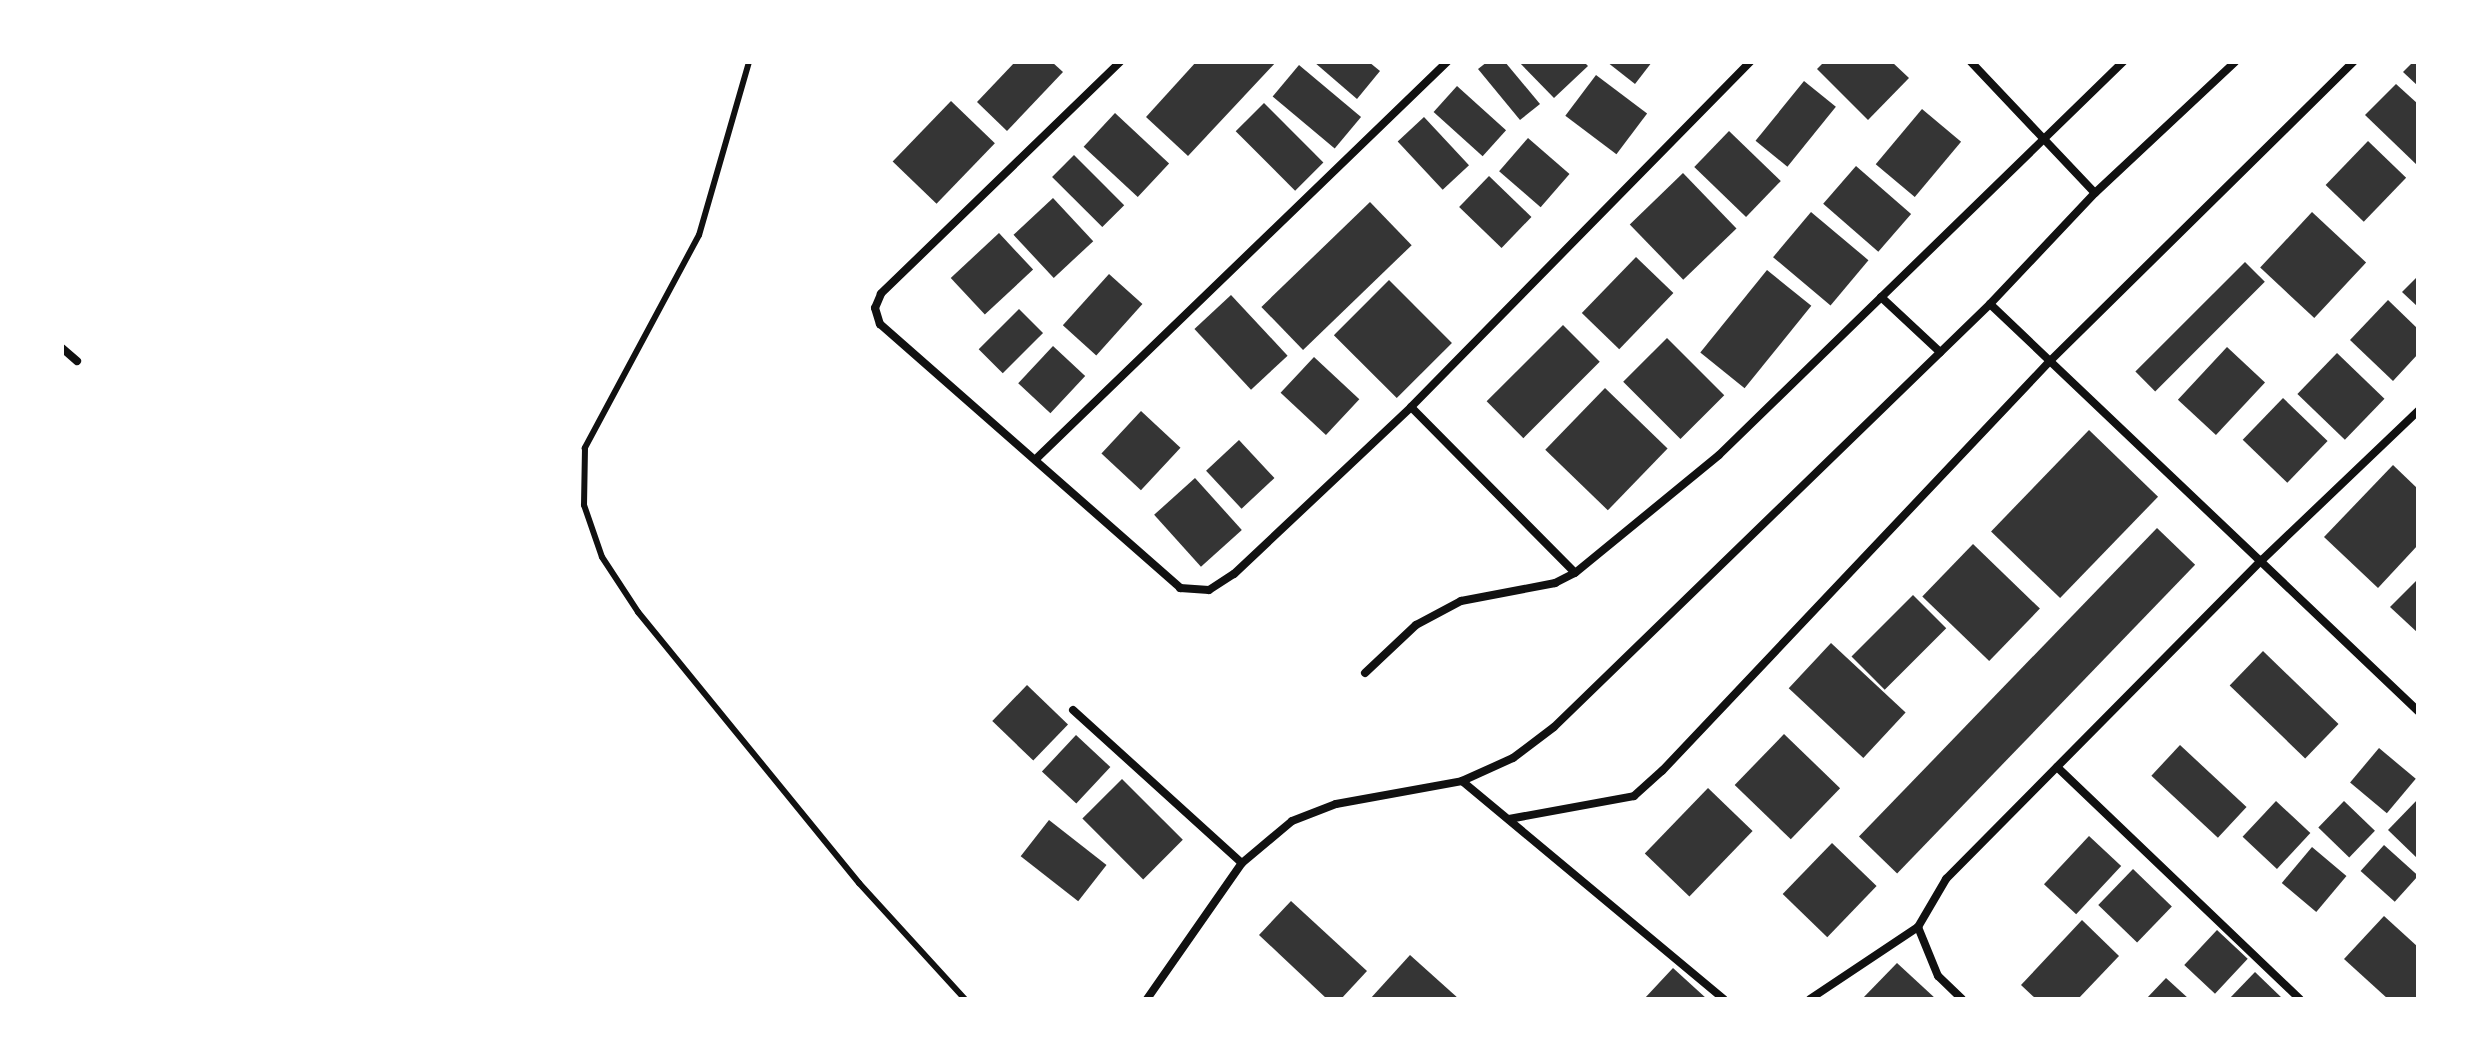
<!DOCTYPE html>
<style>
body{margin:0}
#map{position:relative;width:2480px;height:1061px;overflow:hidden;background:#fff;font-family:Cabin,sans-serif}
div>[style]{position:absolute}
[style*='--x']{left:calc(var(--x)*1px);top:calc(var(--y)*1px);width:calc(var(--w)*1px);rotate:calc(var(--a)*1deg)}
.building>*{inset:0;background:#353535;transform-origin:0 0}
.service>*{height:6px;margin:-3px;padding:0 3px;transform-origin:3px;border-radius:3px;background:#111}
.minor>*{height:8px;margin:-4px;padding:0 4px;transform-origin:4px;border-radius:4px;background:#111}
span{translate:-50% -50%;white-space:nowrap;text-align:center;line-height:1.15;-webkit-text-stroke:7px #fff;paint-order:stroke}
.frame{position:absolute;inset:0;border:64px solid #fff;pointer-events:none}
</style>
<div id="map">
<div class="building">
<div style="clip-path:polygon(1015px 62px,1052px 62px,1063px 72px,1007px 131px,977px 102px)"></div>
<div style="clip-path:polygon(1196px 62px,1276px 62px,1188px 156px,1146px 117px)"></div>
<div style="clip-path:polygon(1314px 62px,1369px 62px,1380px 71px,1357px 99px)"></div>
<div style="clip-path:polygon(1487px 62px,1505px 62px,1540px 104px,1520px 120px,1478px 69px)"></div>
<div style="clip-path:polygon(1519px 62px,1584px 62px,1588px 66px,1554px 98px)"></div>
<div style="clip-path:polygon(1607px 62px,1652px 62px,1635px 84px)"></div>
<div style="clip-path:polygon(1824px 62px,1892px 62px,1909px 78px,1868px 120px,1817px 69px)"></div>
<div style="clip-path:polygon(2413px 62px,2418px 62px,2418px 86px,2403px 72px)"></div>
<div style="left:1299px;top:65px;width:81px;height:41px;rotate:40deg"></div>
<div style="left:1596px;top:75px;width:64px;height:51px;rotate:37deg"></div>
<div style="left:1804px;top:81px;width:41px;height:77px;rotate:39deg"></div>
<div style="clip-path:polygon(2396px 84px,2418px 104px,2418px 166px,2365px 115px)"></div>
<div style="left:1457px;top:86px;width:66px;height:35px;rotate:42deg"></div>
<div style="left:951px;top:101px;width:61px;height:84px;rotate:44deg"></div>
<div style="left:1264px;top:103px;width:84px;height:40px;rotate:45deg"></div>
<div style="left:1922px;top:109px;width:51px;height:72px;rotate:40deg"></div>
<div style="left:1115px;top:113px;width:74px;height:46px;rotate:43deg"></div>
<div style="left:1424px;top:117px;width:66px;height:36px;rotate:47deg"></div>
<div style="left:1729px;top:131px;width:72px;height:50px;rotate:44deg"></div>
<div style="left:1528px;top:138px;width:55px;height:44px;rotate:41deg"></div>
<div style="left:2368px;top:141px;width:53px;height:61px;rotate:44deg"></div>
<div style="left:1074px;top:155px;width:71px;height:31px;rotate:45deg"></div>
<div style="left:1856px;top:166px;width:73px;height:50px;rotate:41deg"></div>
<div style="left:1683px;top:173px;width:77px;height:74px;rotate:46deg"></div>
<div style="left:1489px;top:176px;width:59px;height:43px;rotate:44deg"></div>
<div style="left:1053px;top:198px;width:59px;height:54px;rotate:47deg"></div>
<div style="left:1370px;top:202px;width:60px;height:151px;rotate:46deg"></div>
<div style="left:1811px;top:212px;width:75px;height:59px;rotate:40deg"></div>
<div style="left:2312px;top:212px;width:74px;height:76px;rotate:43deg"></div>
<div style="left:999px;top:233px;width:50px;height:66px;rotate:47deg"></div>
<div style="left:1636px;top:257px;width:52px;height:78px;rotate:44deg"></div>
<div style="left:2245px;top:262px;width:28px;height:155px;rotate:45deg"></div>
<div style="left:1767px;top:270px;width:57px;height:106px;rotate:39deg"></div>
<div style="left:1109px;top:274px;width:45px;height:69px;rotate:42deg"></div>
<div style="clip-path:polygon(2418px 276px,2418px 307px,2402px 292px)"></div>
<div style="left:1389px;top:280px;width:89px;height:78px;rotate:45deg"></div>
<div style="left:1231px;top:295px;width:83px;height:50px;rotate:47deg"></div>
<div style="clip-path:polygon(2388px 300px,2418px 329px,2418px 354px,2393px 381px,2350px 340px)"></div>
<div style="left:1019px;top:309px;width:34px;height:57px;rotate:45deg"></div>
<div style="left:1563px;top:325px;width:52px;height:108px;rotate:45deg"></div>
<div style="left:1667px;top:338px;width:81px;height:62px;rotate:45deg"></div>
<div style="left:1053px;top:346px;width:44px;height:51px;rotate:43deg"></div>
<div style="left:2227px;top:347px;width:52px;height:72px;rotate:43deg"></div>
<div style="left:2337px;top:353px;width:66px;height:57px;rotate:44deg"></div>
<div style="left:1314px;top:357px;width:62px;height:49px;rotate:43deg"></div>
<div style="left:1605px;top:388px;width:87px;height:86px;rotate:44deg"></div>
<div style="left:2283px;top:398px;width:62px;height:58px;rotate:44deg"></div>
<div style="left:1141px;top:411px;width:54px;height:58px;rotate:43deg"></div>
<div style="left:2089px;top:430px;width:96px;height:141px;rotate:44deg"></div>
<div style="left:1239px;top:440px;width:52px;height:45px;rotate:47deg"></div>
<div style="clip-path:polygon(2393px 465px,2418px 489px,2418px 545px,2378px 588px,2324px 537px)"></div>
<div style="left:1195px;top:478px;width:70px;height:55px;rotate:48deg"></div>
<div style="left:2157px;top:528px;width:53px;height:429px;rotate:44deg"></div>
<div style="left:1973px;top:544px;width:93px;height:73px;rotate:44deg"></div>
<div style="clip-path:polygon(2418px 579px,2418px 633px,2390px 607px)"></div>
<div style="left:1913px;top:595px;width:47px;height:87px;rotate:45deg"></div>
<div style="left:1831px;top:643px;width:102px;height:62px;rotate:43deg"></div>
<div style="left:2263px;top:651px;width:105px;height:48px;rotate:44deg"></div>
<div style="left:1027px;top:685px;width:57px;height:50px;rotate:44deg"></div>
<div style="left:1784px;top:734px;width:78px;height:71px;rotate:44deg"></div>
<div style="left:1076px;top:735px;width:47px;height:50px;rotate:43deg"></div>
<div style="left:2180px;top:745px;width:91px;height:42px;rotate:43deg"></div>
<div style="left:2379px;top:748px;width:48px;height:45px;rotate:40deg"></div>
<div style="left:1122px;top:779px;width:86px;height:56px;rotate:45deg"></div>
<div style="left:1708px;top:788px;width:62px;height:91px;rotate:44deg"></div>
<div style="clip-path:polygon(2418px 799px,2418px 859px,2388px 830px)"></div>
<div style="left:2276px;top:801px;width:47px;height:49px;rotate:43deg"></div>
<div style="left:2344px;top:801px;width:43px;height:37px;rotate:44deg"></div>
<div style="left:1049px;top:820px;width:73px;height:46px;rotate:38deg"></div>
<div style="left:2089px;top:836px;width:44px;height:66px;rotate:43deg"></div>
<div style="left:1832px;top:843px;width:62px;height:71px;rotate:44deg"></div>
<div style="left:2384px;top:845px;width:46px;height:35px;rotate:42deg"></div>
<div style="left:2312px;top:847px;width:45px;height:47px;rotate:40deg"></div>
<div style="left:2133px;top:869px;width:54px;height:50px;rotate:44deg"></div>
<div style="clip-path:polygon(1291px 901px,1367px 971px,1341px 999px,1327px 999px,1259px 935px)"></div>
<div style="clip-path:polygon(2384px 916px,2418px 947px,2418px 999px,2388px 999px,2344px 959px)"></div>
<div style="clip-path:polygon(2082px 920px,2119px 956px,2078px 999px,2036px 999px,2021px 985px)"></div>
<div style="left:2217px;top:930px;width:42px;height:48px;rotate:43deg"></div>
<div style="clip-path:polygon(1410px 955px,1459px 999px,1370px 999px)"></div>
<div style="clip-path:polygon(1897px 963px,1936px 999px,1862px 999px)"></div>
<div style="clip-path:polygon(1673px 968px,1707px 999px,1644px 999px)"></div>
<div style="clip-path:polygon(2255px 972px,2283px 999px,2229px 999px)"></div>
<div style="clip-path:polygon(2166px 978px,2189px 999px,2146px 999px)"></div>
</div>
<div class="service">
<div style="--x:749;--y:62;--w:180;--a:106.1"></div>
<div style="--x:699;--y:235;--w:242;--a:118.2"></div>
<div style="--x:585;--y:448;--w:57;--a:91"></div>
<div style="--x:584;--y:505;--w:55;--a:70.9"></div>
<div style="--x:602;--y:557;--w:66;--a:56.8"></div>
<div style="--x:638;--y:612;--w:350;--a:50.8"></div>
<div style="--x:859;--y:883;--w:157;--a:47.6"></div>
</div>
<div class="minor">
<div style="--x:1120;--y:62;--w:333;--a:135.9"></div>
<div style="--x:881;--y:294;--w:15;--a:113"></div>
<div style="--x:875;--y:308;--w:17;--a:73"></div>
<div style="--x:880;--y:324;--w:400;--a:41.3"></div>
<div style="--x:1180;--y:588;--w:29;--a:4"></div>
<div style="--x:1209;--y:590;--w:30;--a:-33"></div>
<div style="--x:1234;--y:574;--w:243;--a:-43.3"></div>
<div style="--x:1411;--y:407;--w:484;--a:-45.5"></div>
<div style="--x:1971;--y:62;--w:180;--a:46.6"></div>
<div style="--x:1881;--y:297;--w:81;--a:43"></div>
<div style="--x:1990;--y:304;--w:591;--a:43.56"></div>
<div style="--x:62;--y:348;--w:20;--a:41"></div>
<div style="--x:1411;--y:407;--w:233;--a:45.3"></div>
<div style="--x:1038;--y:457;--w:569;--a:-44"></div>
<div style="--x:1365;--y:673;--w:70;--a:-43.3"></div>
<div style="--x:1416;--y:625;--w:51;--a:-28.1"></div>
<div style="--x:1461;--y:601;--w:96;--a:-10.8"></div>
<div style="--x:1555;--y:583;--w:22;--a:-27"></div>
<div style="--x:1575;--y:573;--w:186;--a:-39.3"></div>
<div style="--x:1719;--y:455;--w:564;--a:-44.21"></div>
<div style="--x:1073;--y:710;--w:228;--a:42.2"></div>
<div style="--x:2057;--y:767;--w:336;--a:43.7"></div>
<div style="--x:1462;--y:781;--w:341;--a:39.8"></div>
<div style="--x:1509;--y:819;--w:127;--a:-10.4"></div>
<div style="--x:1634;--y:796;--w:38;--a:-42"></div>
<div style="--x:1662;--y:771;--w:564;--a:-46.58"></div>
<div style="--x:2050;--y:361;--w:426;--a:-44.6"></div>
<div style="--x:1147;--y:999;--w:166;--a:-55.1"></div>
<div style="--x:1242;--y:863;--w:65;--a:-40"></div>
<div style="--x:1292;--y:821;--w:47;--a:-21.1"></div>
<div style="--x:1336;--y:804;--w:128;--a:-10.3"></div>
<div style="--x:1462;--y:781;--w:56;--a:-24.3"></div>
<div style="--x:1513;--y:758;--w:51;--a:-37.1"></div>
<div style="--x:1554;--y:727;--w:607;--a:-44.13"></div>
<div style="--x:1990;--y:304;--w:153;--a:-46.6"></div>
<div style="--x:2095;--y:193;--w:192;--a:-43.1"></div>
<div style="--x:1810;--y:999;--w:130;--a:-33.7"></div>
<div style="--x:1962;--y:999;--w:33;--a:-136"></div>
<div style="--x:1938;--y:976;--w:53;--a:-112.2"></div>
<div style="--x:1918;--y:927;--w:56;--a:-59.7"></div>
<div style="--x:1946;--y:879;--w:449;--a:-45.3"></div>
<div style="--x:2262;--y:560;--w:216;--a:-43.7"></div>
</div>
<div class="frame"></div>
</div>
